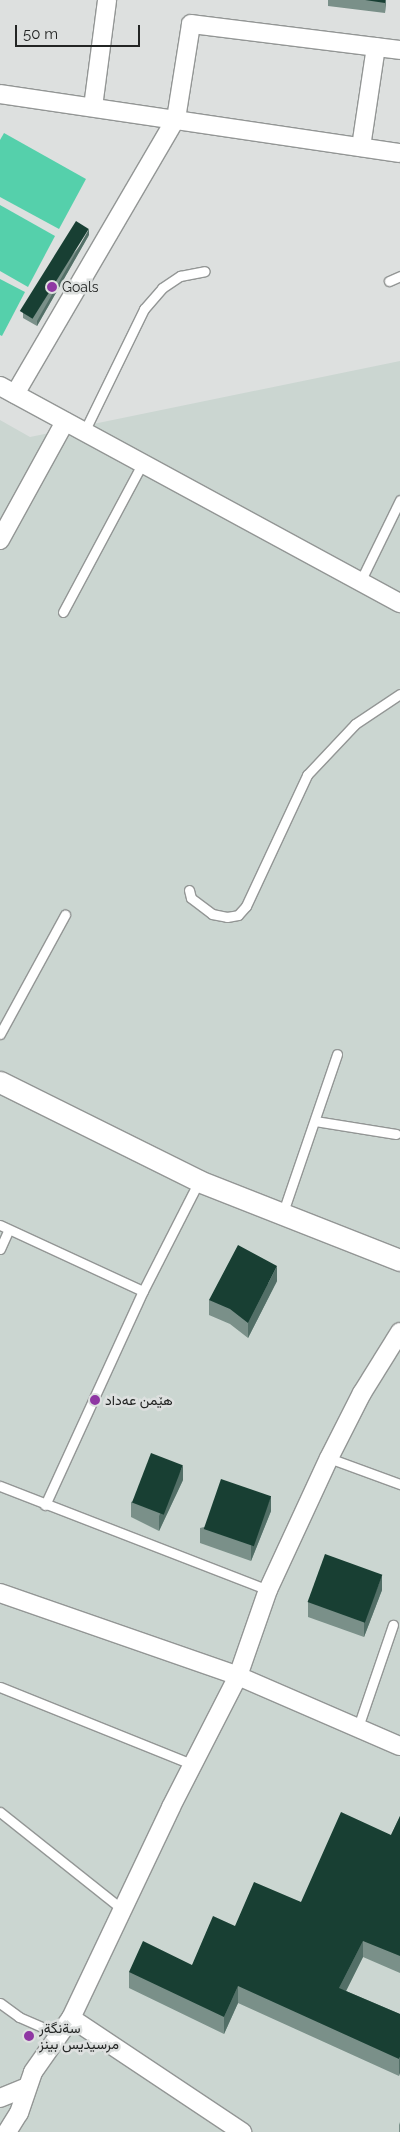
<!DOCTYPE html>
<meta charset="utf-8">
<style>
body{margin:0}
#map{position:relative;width:400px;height:2132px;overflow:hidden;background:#dde0df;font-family:Raleway,Vazirmatn,sans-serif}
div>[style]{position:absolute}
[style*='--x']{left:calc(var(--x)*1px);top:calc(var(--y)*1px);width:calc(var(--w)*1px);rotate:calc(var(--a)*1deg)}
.built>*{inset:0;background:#cbd6d1}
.green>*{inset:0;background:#55d0ab}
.roads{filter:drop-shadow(1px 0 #939695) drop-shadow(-1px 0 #939695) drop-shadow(0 1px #939695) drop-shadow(0 -1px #939695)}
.service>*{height:9px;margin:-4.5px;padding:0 4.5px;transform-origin:4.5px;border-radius:4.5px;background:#fff}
.minor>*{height:18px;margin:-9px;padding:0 9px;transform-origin:9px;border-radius:9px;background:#fff}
.tertiary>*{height:21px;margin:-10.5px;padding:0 10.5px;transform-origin:10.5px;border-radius:10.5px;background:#fff}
.wall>*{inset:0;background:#7a9089}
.shaded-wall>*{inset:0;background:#536f67}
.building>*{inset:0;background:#183f33;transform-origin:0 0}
.dots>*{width:14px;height:14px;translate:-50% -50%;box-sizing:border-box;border:2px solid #dde0df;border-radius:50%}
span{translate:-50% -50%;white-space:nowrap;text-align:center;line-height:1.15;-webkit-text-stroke:5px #dde0df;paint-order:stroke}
.poi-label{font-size:14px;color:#232524}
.left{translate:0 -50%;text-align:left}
.scale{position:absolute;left:15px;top:25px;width:125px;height:22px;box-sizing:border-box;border:2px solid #232524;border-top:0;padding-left:6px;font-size:15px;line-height:18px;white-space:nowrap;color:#232524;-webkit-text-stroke:4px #dde0df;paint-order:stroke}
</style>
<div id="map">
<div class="built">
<div style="clip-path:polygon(400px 361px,400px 2132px,0 2132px,0 420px,30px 437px)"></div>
</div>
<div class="green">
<div style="clip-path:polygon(4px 133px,86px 179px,59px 229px,0 197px,0 140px)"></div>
<div style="clip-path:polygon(0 205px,55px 236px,28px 287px,0 271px)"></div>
<div style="clip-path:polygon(0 279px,25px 292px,2px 336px,0 335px)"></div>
</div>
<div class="roads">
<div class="service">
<div style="--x:389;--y:281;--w:12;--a:-24"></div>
<div style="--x:84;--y:432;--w:137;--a:-64"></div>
<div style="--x:144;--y:309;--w:28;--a:-49"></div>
<div style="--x:162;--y:288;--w:22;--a:-34"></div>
<div style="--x:180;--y:276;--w:25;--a:-11"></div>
<div style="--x:360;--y:582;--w:91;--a:-64"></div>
<div style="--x:63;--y:612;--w:168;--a:-61.9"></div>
<div style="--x:189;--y:890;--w:8;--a:76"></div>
<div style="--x:191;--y:898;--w:26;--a:37"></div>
<div style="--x:212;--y:914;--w:15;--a:11"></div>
<div style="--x:227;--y:917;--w:11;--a:-10"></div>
<div style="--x:238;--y:915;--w:12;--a:-48"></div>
<div style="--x:246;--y:906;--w:145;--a:-65"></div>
<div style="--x:307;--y:775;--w:70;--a:-46.7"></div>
<div style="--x:355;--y:724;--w:54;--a:-33.7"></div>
<div style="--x:0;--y:1034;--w:136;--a:-61.4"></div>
<div style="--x:315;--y:1121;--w:82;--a:9.1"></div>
<div style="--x:282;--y:1215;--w:170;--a:-71.1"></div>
<div style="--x:0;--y:1225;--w:157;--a:24.8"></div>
<div style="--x:0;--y:1249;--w:20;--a:-66"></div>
<div style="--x:329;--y:1458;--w:76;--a:20.1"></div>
<div style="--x:0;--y:1486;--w:287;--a:21.2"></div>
<div style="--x:45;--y:1505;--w:235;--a:-65.4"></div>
<div style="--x:143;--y:1291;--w:123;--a:-63"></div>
<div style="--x:0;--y:1687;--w:209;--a:21.9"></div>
<div style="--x:358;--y:1727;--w:108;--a:-71.1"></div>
<div style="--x:0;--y:1812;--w:156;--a:38.5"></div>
<div style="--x:0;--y:2003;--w:24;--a:36"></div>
<div style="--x:19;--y:2017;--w:43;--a:23.6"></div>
</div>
<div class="minor">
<div style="--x:0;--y:94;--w:404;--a:8.4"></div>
<div style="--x:93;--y:107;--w:108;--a:-82.5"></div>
<div style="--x:361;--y:147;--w:101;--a:-81.5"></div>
<div style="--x:0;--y:386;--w:455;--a:28.5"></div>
<div style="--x:15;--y:394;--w:319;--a:-59.7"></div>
<div style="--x:176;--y:119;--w:96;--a:-81"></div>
<div style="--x:191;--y:24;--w:211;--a:7.1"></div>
<div style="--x:0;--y:540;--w:135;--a:-61.2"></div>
<div style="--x:0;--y:1593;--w:252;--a:19.2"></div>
<div style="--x:238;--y:1676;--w:176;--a:23.4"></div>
<div style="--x:71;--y:2018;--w:206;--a:33.7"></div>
<div style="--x:0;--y:2098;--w:29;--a:-22"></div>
<div style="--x:7;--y:2132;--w:22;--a:-58"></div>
<div style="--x:19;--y:2113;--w:43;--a:-71.1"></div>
<div style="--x:33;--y:2072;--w:66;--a:-54.9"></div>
<div style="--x:71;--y:2018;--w:233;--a:-64.6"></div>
<div style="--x:171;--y:1807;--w:147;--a:-62.9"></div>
<div style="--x:238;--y:1676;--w:91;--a:-70.8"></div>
<div style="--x:268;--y:1590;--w:145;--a:-65.2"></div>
<div style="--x:329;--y:1458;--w:73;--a:-63.1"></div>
<div style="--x:362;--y:1393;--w:72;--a:-58.1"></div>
</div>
<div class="tertiary">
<div style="--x:0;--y:1082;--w:222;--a:26.4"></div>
<div style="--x:199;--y:1181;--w:216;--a:21.5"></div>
</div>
</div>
<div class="wall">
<div style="clip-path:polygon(326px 0,386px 0,385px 13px,328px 6px,328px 0)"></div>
<div style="clip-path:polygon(89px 235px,37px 326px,23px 318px,23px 313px)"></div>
<div style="clip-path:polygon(277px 1281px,248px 1338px,230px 1324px,209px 1315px,209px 1300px)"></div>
<div style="clip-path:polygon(183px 1480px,159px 1531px,131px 1517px,131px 1502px)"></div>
<div style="clip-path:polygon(271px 1511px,251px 1561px,200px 1543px,200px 1528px)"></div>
<div style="clip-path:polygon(382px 1590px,364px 1637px,308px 1617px,308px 1602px)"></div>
<div style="clip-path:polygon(400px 1816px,400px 1973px,363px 1957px,346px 1991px,400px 2014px,399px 2076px,238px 2003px,224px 2034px,129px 1988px,129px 1972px,192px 1965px,235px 1926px,301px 1902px,391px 1835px)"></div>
<div style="clip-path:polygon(400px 2122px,400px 2132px,399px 2132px,399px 2125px)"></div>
</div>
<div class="shaded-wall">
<div style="clip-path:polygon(385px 0,386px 0,385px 13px)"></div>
<div style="clip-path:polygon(89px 229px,89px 235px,37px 326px,37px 321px)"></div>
<div style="clip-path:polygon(277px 1266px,277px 1281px,248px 1338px,248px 1323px)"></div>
<div style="clip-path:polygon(183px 1465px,183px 1480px,159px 1531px,159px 1516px)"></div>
<div style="clip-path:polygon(271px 1496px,271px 1511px,251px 1561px,251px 1546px)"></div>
<div style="clip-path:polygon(382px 1575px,382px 1590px,364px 1637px,364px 1622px)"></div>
<div style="clip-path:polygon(363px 1941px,363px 1957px,339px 2005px,339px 1988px)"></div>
<div style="clip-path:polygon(238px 1986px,238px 2003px,224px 2034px,224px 2017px)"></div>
<div style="clip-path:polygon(400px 2057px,400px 2073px,399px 2076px,399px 2059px)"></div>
</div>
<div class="building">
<div style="clip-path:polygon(365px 0,385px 0,385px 3px)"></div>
<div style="left:76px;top:221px;width:15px;height:106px;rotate:32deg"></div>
<div style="clip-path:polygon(238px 1245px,277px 1266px,248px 1323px,230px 1309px,209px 1300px)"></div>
<div style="left:151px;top:1453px;width:34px;height:53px;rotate:21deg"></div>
<div style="left:221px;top:1479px;width:53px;height:53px;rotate:19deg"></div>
<div style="left:325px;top:1554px;width:61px;height:51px;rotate:20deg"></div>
<div style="clip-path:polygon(341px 1812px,391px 1835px,400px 1816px,400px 1956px,363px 1941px,339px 1988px,400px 2014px,400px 2057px,399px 2059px,238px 1986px,224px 2017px,129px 1972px,143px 1941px,192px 1965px,213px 1916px,235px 1926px,254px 1882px,301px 1902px)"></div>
</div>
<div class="dots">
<div style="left:52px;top:287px;background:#8f37a3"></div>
<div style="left:95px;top:1400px;background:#8f37a3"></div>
<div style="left:29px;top:2036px;background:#8f37a3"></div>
</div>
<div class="poi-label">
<span class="left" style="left:62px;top:287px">Goals</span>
<span class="left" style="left:105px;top:1400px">هێمن عەداد</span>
<span class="left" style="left:39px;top:2036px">سةنگةر<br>مرسيديس بينز</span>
</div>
<div class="scale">50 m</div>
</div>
